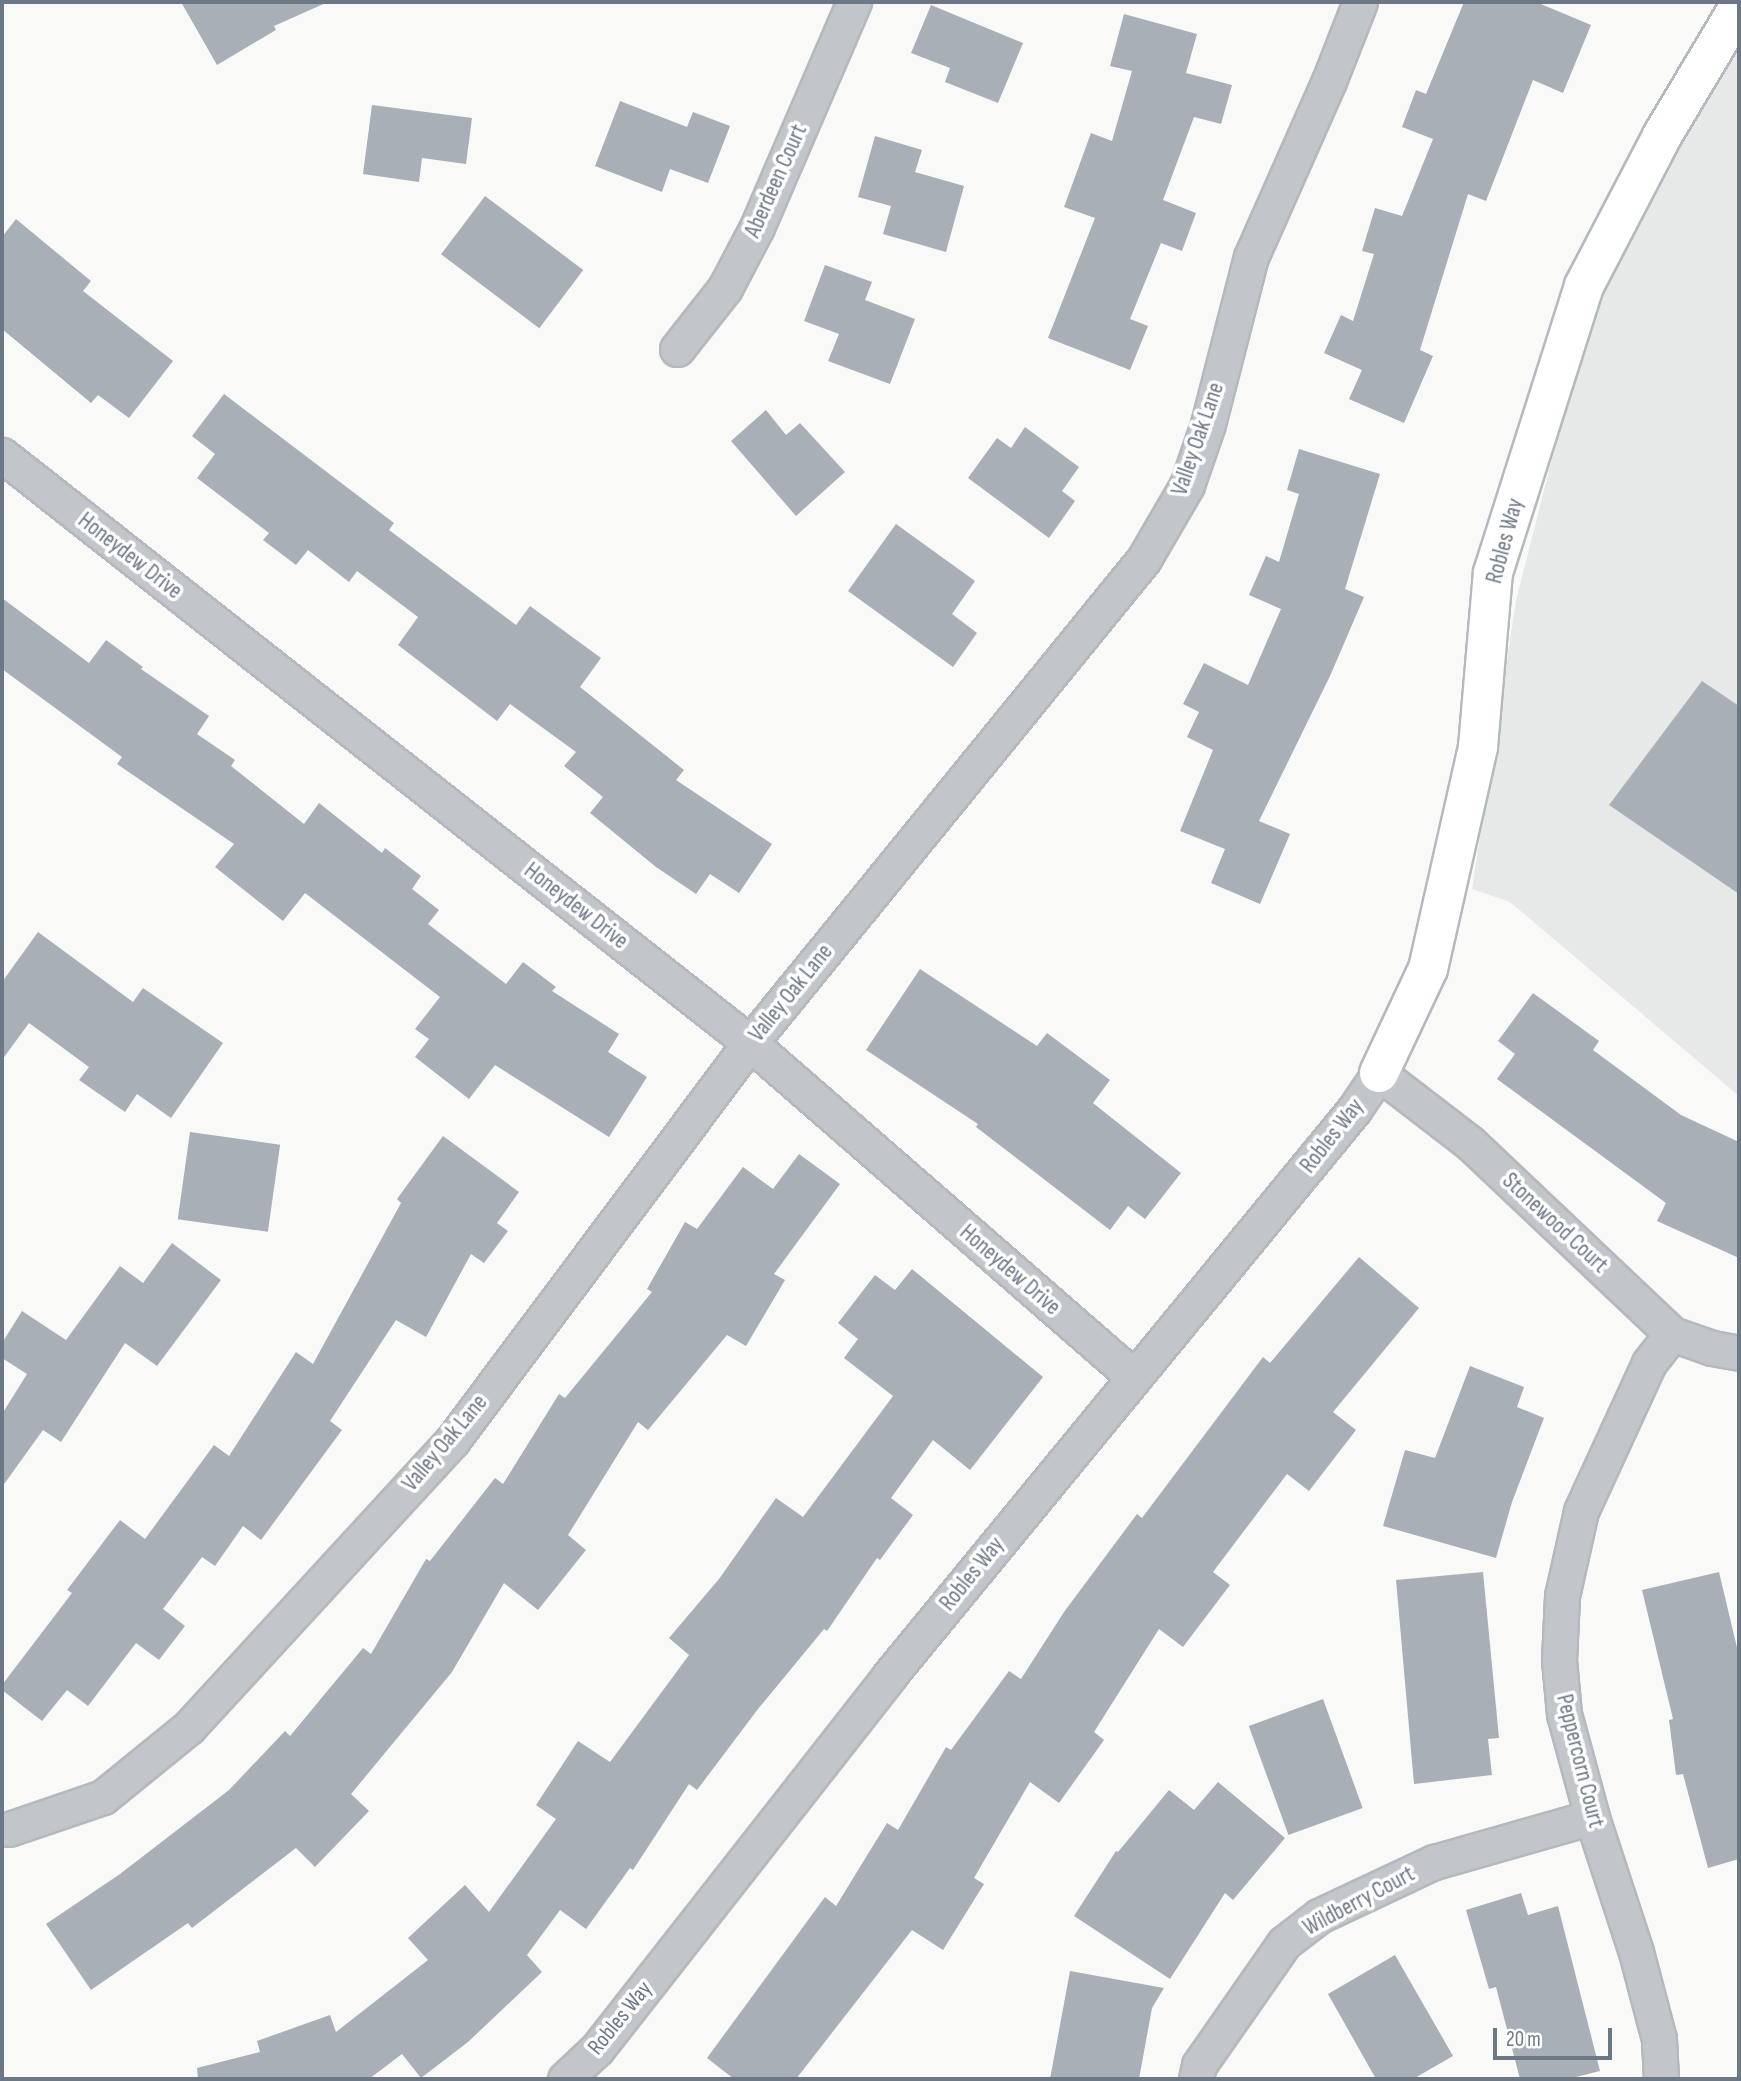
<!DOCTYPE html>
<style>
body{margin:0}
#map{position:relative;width:1741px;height:2081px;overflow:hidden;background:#f9f9f8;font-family:"Sofia Sans Condensed",sans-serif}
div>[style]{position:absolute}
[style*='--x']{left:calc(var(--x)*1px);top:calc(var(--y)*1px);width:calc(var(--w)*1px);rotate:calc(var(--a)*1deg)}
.built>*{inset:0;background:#e7e8e8}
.building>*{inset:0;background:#a9afb6;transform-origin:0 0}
.roads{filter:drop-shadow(2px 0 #b4b9bd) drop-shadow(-2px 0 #b4b9bd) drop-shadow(0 2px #b4b9bd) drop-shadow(0 -2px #b4b9bd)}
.street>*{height:33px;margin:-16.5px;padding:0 16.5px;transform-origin:16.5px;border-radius:16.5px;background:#c2c5c9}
.secondary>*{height:38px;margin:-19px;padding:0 19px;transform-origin:19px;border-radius:19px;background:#fff}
span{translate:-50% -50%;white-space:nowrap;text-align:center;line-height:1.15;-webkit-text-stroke:7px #fff;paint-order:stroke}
.street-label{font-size:23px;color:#6c7885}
.frame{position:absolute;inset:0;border:4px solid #6c7885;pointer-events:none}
.scale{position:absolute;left:1493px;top:2028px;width:119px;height:32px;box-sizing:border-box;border:4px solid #6c7885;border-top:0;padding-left:9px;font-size:21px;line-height:24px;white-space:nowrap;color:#6c7885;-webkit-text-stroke:5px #fff;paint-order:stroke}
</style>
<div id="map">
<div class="built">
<div style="clip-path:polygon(1739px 42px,1739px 1096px,1510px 902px,1472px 889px,1516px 601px,1596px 285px)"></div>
</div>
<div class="building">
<div style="clip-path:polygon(181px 2px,328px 2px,274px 26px,276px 30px,217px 65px)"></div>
<div style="clip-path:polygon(1464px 2px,1536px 2px,1591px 25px,1563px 93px,1533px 80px,1486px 201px,1468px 194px,1420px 350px,1433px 356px,1404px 423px,1349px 399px,1362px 370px,1324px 353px,1341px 315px,1353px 321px,1374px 254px,1362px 251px,1375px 208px,1402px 216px,1433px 139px,1402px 127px,1416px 90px,1426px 94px)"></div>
<div style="clip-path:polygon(931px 5px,1023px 43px,998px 103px,945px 82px,950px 68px,911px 53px)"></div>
<div style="clip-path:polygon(1124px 14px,1197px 34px,1186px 73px,1232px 85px,1221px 124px,1194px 117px,1163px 200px,1196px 213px,1182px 251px,1161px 243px,1130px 319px,1148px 326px,1130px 370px,1048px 338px,1095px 218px,1064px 207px,1091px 133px,1112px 141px,1132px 71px,1110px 66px)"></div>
<div style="clip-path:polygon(620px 101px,687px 127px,693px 112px,730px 126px,708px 183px,670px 169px,662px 192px,595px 166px)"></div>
<div style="clip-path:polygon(372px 105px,472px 118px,466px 164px,422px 158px,419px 182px,363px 174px)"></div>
<div style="clip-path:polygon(875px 136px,922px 150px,915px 172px,964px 186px,946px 252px,883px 234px,891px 206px,858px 197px)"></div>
<div style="left:485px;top:196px;width:123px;height:73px;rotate:37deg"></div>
<div style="clip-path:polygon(16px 219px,91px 281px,83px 291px,173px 361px,129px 418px,98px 395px,91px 403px,2px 329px,2px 237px)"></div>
<div style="clip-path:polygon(825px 265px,872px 282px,865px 300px,915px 319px,890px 384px,828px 361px,839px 334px,804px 321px)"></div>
<div style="clip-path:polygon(224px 394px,394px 523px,389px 530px,516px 625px,530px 606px,601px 658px,580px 687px,684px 770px,676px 780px,772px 844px,739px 893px,710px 874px,696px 894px,656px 867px,590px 813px,603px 797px,564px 766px,576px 752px,510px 704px,497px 721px,398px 645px,418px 617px,357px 571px,349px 582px,308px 550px,296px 565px,263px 540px,269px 533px,197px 478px,215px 454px,192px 436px)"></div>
<div style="clip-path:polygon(766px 410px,786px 435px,800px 423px,845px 472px,796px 516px,731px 441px)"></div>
<div style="clip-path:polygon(1025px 427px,1079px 467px,1062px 491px,1075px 501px,1049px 538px,968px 478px,997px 438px,1011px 448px)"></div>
<div style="clip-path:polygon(1299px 449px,1380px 474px,1345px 589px,1364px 597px,1330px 676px,1259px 821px,1290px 834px,1260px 904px,1211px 883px,1225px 849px,1180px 831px,1213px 750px,1187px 737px,1199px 712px,1183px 704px,1204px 663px,1248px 685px,1281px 609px,1249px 595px,1266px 556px,1279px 562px,1299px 494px,1287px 490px)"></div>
<div style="clip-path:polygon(896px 524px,975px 581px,952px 614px,977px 633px,953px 667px,848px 591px)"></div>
<div style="clip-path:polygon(2px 598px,89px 663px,106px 640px,143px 667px,141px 669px,209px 716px,197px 734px,235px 760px,231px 766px,304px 824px,319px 803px,382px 853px,385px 848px,421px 876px,412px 889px,439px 910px,428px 924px,506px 984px,523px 962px,556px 987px,552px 991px,619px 1034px,608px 1052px,647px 1077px,609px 1137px,495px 1065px,469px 1099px,415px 1057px,429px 1039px,415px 1029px,440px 997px,305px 893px,283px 921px,215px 867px,234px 844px,117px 764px,122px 757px,2px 669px)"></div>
<div style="clip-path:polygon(1702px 681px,1739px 706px,1739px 894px,1609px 805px)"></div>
<div style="clip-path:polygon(38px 932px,133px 1002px,143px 988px,223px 1043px,171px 1118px,137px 1094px,125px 1112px,79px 1080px,89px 1067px,29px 1023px,2px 1060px,2px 982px)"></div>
<div style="clip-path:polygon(920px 969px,1037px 1046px,1047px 1033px,1110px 1080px,1093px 1103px,1181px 1173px,1145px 1219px,1128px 1206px,1110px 1230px,976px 1127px,978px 1124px,866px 1050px)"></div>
<div style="clip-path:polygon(1533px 993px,1599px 1041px,1593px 1050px,1681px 1115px,1739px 1142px,1739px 1258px,1657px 1221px,1666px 1203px,1497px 1079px,1515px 1054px,1498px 1041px)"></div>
<div style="left:190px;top:1132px;width:91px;height:88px;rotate:8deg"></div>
<div style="clip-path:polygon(443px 1136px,519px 1192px,497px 1223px,508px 1231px,484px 1263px,471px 1254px,426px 1337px,396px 1320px,330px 1421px,342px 1430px,261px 1540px,243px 1526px,215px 1566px,202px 1557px,163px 1609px,185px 1626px,159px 1660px,136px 1643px,88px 1706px,67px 1690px,42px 1721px,2px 1690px,2px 1685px,72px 1593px,67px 1590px,120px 1520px,145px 1539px,214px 1445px,229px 1456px,296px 1352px,313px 1364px,401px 1203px,397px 1199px)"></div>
<div style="clip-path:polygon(799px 1154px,840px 1184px,774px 1274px,785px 1280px,746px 1346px,727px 1335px,648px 1430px,638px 1422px,568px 1535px,586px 1550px,538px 1610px,504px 1583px,452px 1672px,351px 1794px,369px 1811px,315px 1867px,296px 1848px,192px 1928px,188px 1923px,91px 1990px,46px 1924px,120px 1874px,229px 1790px,285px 1731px,290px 1736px,363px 1648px,371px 1654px,426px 1559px,430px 1561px,495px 1478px,503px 1484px,559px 1394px,565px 1398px,652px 1292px,647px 1289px,685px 1222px,697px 1229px,743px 1167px,773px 1189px)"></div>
<div style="clip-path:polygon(172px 1243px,221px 1280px,157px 1366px,125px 1343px,61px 1442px,43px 1430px,2px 1487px,2px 1414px,27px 1374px,2px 1358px,2px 1343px,22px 1311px,66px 1340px,120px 1266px,143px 1283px)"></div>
<div style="clip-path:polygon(1359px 1257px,1419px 1308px,1333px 1412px,1356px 1430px,1309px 1491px,1287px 1474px,1213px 1572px,1230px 1585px,1183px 1647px,1159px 1629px,1094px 1732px,1104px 1740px,1059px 1803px,1030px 1782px,974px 1878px,984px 1884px,943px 1950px,912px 1930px,796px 2079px,734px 2079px,707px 2058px,825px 1897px,836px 1906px,887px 1823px,898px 1830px,946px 1747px,951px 1750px,1009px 1671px,1021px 1679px,1064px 1612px,1137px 1514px,1142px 1518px,1263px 1357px,1270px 1363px)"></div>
<div style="clip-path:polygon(912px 1269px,1043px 1377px,970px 1470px,933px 1440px,891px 1498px,913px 1515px,880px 1560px,877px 1558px,827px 1631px,824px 1629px,758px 1709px,697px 1790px,689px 1784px,633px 1870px,630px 1868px,586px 1929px,560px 1910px,527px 1955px,542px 1972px,468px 2042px,421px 2078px,402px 2054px,369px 2079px,198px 2079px,197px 2068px,260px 2052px,257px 2041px,330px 2015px,336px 2032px,428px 1960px,408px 1938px,465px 1885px,489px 1912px,556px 1819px,536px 1805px,578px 1741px,610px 1762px,689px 1655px,669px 1638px,719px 1579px,776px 1498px,803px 1517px,893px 1396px,844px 1358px,858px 1339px,838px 1323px,875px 1275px,895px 1290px)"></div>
<div style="clip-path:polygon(1470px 1366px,1524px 1387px,1517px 1407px,1544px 1418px,1512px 1502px,1496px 1558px,1383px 1526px,1405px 1450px,1435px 1458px)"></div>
<div style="clip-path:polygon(1483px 1572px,1499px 1738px,1488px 1739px,1492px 1775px,1414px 1784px,1396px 1580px)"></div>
<div style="clip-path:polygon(1719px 1572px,1739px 1656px,1739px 1859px,1708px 1868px,1683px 1774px,1676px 1775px,1669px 1720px,1673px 1719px,1642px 1590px)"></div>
<div style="left:1323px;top:1699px;width:116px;height:79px;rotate:70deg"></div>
<div style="clip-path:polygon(1218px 1782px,1285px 1838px,1233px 1900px,1225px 1893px,1170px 1979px,1074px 1916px,1116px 1851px,1118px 1852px,1169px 1790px,1194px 1810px)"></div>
<div style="clip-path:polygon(1521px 1893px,1528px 1915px,1558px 1906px,1600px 2071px,1568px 2079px,1520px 2079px,1496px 1987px,1489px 1989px,1466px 1910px)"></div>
<div style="clip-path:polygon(1395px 1955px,1453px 2056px,1413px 2079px,1376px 2079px,1328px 1994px)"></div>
<div style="clip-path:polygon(1070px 1971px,1164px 1988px,1152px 2008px,1139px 2079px,1050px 2079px)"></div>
</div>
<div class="roads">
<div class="street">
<div style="--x:677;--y:349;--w:78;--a:-51.8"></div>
<div style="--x:725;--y:288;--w:69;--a:-62.3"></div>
<div style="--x:757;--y:227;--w:245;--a:-66.7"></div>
<div style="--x:2;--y:455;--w:951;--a:38.17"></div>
<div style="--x:750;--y:1043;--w:509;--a:41.02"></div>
<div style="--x:9;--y:1829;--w:99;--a:-18.8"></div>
<div style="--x:103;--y:1797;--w:111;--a:-39.1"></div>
<div style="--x:189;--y:1727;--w:389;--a:-47.4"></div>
<div style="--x:452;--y:1441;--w:497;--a:-53.2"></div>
<div style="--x:750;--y:1043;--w:624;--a:-50.85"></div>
<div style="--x:1144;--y:559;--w:86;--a:-59.8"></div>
<div style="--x:1187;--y:485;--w:65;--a:-71"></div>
<div style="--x:1208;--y:424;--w:172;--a:-75.6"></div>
<div style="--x:1251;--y:257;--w:193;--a:-66.1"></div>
<div style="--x:1329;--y:81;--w:85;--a:-68.6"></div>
<div style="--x:565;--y:2079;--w:44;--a:-43.2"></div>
<div style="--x:597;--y:2049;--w:474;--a:-51.9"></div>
<div style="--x:889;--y:1676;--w:733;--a:-50.6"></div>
<div style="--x:1354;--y:1110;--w:45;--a:-56"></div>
<div style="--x:1379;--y:1073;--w:115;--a:37.6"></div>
<div style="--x:1470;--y:1143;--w:278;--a:43.4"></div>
<div style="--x:1672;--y:1334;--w:42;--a:19.3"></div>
<div style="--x:1712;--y:1348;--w:27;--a:10"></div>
<div style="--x:1196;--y:2079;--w:14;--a:-78"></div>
<div style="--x:1199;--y:2065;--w:149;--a:-55.1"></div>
<div style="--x:1284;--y:1943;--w:44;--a:-37.6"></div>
<div style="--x:1319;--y:1916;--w:127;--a:-25.2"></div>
<div style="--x:1434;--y:1862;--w:164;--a:-15.9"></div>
<div style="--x:1661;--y:2079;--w:40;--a:-92.9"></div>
<div style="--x:1659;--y:2039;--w:90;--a:-104.8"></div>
<div style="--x:1636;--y:1952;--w:142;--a:-108.1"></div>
<div style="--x:1592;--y:1817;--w:107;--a:-105.2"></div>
<div style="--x:1564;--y:1714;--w:54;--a:-95.3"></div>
<div style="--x:1559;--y:1660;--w:64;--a:-87.3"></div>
<div style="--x:1562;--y:1596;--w:87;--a:-77.4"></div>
<div style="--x:1581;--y:1511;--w:163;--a:-65.3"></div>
<div style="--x:1649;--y:1363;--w:37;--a:-52"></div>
</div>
<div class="secondary">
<div style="--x:1379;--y:1073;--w:115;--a:-64.8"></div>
<div style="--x:1428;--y:969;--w:228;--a:-77.3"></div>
<div style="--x:1478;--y:747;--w:175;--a:-85.1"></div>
<div style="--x:1493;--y:573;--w:301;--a:-72.4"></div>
<div style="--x:1584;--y:286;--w:169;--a:-62.5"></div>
<div style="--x:1662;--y:136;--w:150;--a:-59.2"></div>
</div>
</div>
<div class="street-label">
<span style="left:776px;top:181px;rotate:-66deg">Aberdeen Court</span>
<span style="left:1198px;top:439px;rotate:-71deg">Valley Oak Lane</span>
<span style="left:1505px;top:541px;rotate:-75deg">Robles Way</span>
<span style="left:130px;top:556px;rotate:38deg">Honeydew Drive</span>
<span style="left:576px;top:906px;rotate:38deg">Honeydew Drive</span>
<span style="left:791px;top:993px;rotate:-51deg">Valley Oak Lane</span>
<span style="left:1332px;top:1136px;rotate:-52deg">Robles Way</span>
<span style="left:1555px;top:1223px;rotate:43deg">Stonewood Court</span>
<span style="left:1010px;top:1270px;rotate:41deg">Honeydew Drive</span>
<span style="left:445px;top:1443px;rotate:-50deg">Valley Oak Lane</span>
<span style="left:972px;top:1574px;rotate:-51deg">Robles Way</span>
<span style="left:1580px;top:1761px;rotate:76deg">Peppercorn Court</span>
<span style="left:1359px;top:1901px;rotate:-28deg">Wildberry Court</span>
<span style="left:620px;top:2018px;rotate:-51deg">Robles Way</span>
</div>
<div class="frame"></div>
<div class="scale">20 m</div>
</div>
